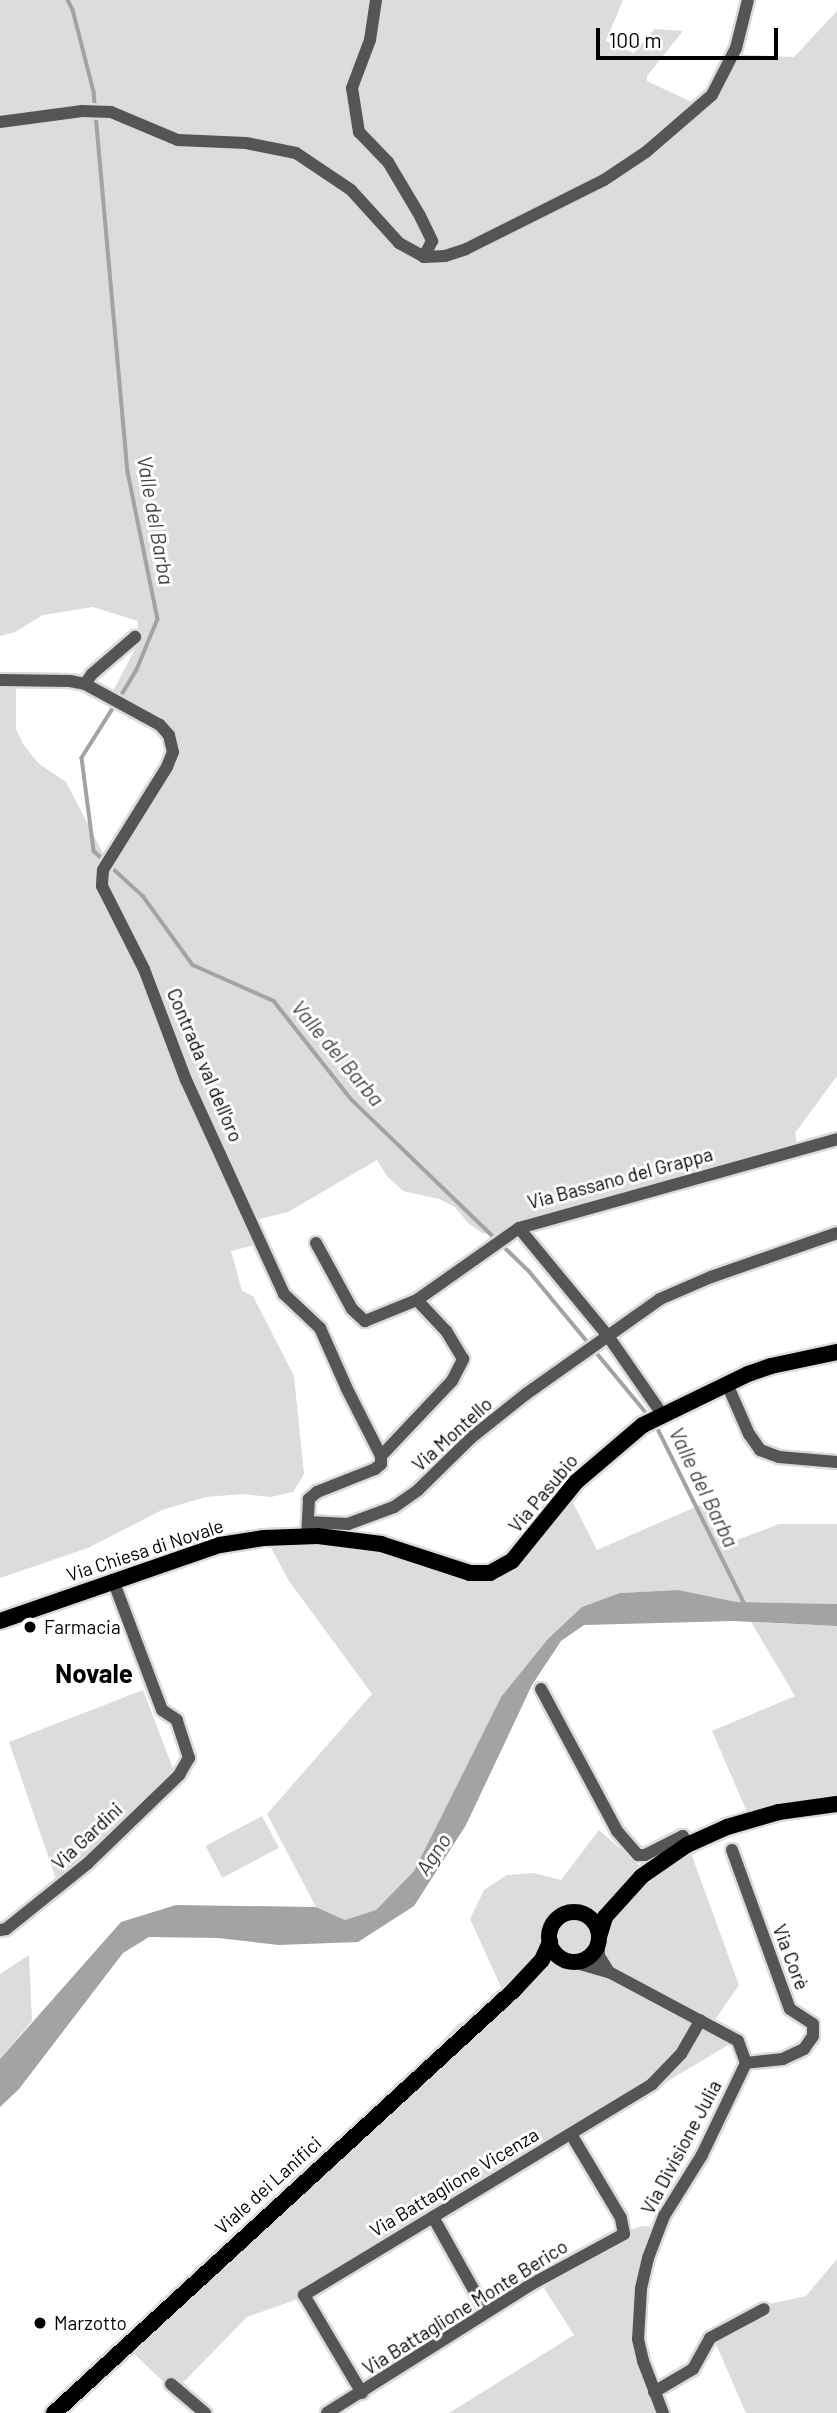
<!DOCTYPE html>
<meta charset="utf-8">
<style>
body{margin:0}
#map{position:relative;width:837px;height:2413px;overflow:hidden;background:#fff;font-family:Barlow,sans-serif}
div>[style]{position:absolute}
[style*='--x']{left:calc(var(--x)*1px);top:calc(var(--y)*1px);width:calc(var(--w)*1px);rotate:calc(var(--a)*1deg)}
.green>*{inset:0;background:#dcdcdc;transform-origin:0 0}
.water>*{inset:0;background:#a3a3a3}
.stream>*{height:3.5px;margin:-1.75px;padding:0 1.75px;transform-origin:1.75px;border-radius:1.75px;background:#a3a3a3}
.roads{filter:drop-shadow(2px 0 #dbdbdb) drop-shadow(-2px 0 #dbdbdb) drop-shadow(0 2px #dbdbdb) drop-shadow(0 -2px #dbdbdb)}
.minor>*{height:12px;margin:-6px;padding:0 6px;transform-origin:6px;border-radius:6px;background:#555}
.major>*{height:16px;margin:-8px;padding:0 8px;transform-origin:8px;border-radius:8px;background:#000}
.major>.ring{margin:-8px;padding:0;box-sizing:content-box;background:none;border:16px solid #000;border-radius:50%}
.dots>*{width:19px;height:19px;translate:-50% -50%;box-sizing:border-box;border:4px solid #fff;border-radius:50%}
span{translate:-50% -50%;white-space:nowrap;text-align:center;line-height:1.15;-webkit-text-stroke:6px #fff;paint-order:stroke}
.street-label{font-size:19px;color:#000}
.poi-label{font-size:19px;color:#000}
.left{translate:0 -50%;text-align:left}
.water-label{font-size:21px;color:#444;font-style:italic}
.district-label{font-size:26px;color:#000;font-weight:700}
.scale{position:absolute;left:596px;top:28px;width:182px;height:32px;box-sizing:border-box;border:4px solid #000;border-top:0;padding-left:9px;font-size:21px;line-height:24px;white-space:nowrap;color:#000;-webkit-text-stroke:5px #fff;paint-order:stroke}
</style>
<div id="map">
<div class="green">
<div style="clip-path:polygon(0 0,623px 0,606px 41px,634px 53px,654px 29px,683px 31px,647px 76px,647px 81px,698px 105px,731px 54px,794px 57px,837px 11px,837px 1076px,795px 1133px,798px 1149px,770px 1159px,736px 1161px,562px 1214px,540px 1214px,523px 1226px,499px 1235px,482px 1233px,468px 1223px,455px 1207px,439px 1199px,403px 1191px,387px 1176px,377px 1160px,288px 1212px,259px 1219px,267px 1242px,231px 1251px,242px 1291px,253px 1296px,294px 1376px,304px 1474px,293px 1492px,271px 1497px,243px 1494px,206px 1497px,162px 1510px,88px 1548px,0 1578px,0 678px,16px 676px,16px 729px,23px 744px,38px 763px,66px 782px,107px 861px,175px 750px,169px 731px,112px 693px,136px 647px,138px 621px,93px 607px,43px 615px,15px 632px,0 636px)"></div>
<div style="clip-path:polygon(567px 1491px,597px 1550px,709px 1501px,721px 1546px,779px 1524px,837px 1524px,837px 1604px,737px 1602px,677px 1590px,620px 1593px,547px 1640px,501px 1697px,414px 1871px,376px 1910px,345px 1920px,316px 1907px,267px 1814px,372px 1694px,289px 1581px,267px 1540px,304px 1537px,490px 1572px,523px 1550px)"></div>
<div style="clip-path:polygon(751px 1622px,837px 1626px,837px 1807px,750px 1819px,712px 1731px,795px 1696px)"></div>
<div style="clip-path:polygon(143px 1690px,177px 1779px,58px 1885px,9px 1742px)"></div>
<div style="left:262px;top:1816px;width:36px;height:64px;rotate:62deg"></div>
<div style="clip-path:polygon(599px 1830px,642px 1868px,687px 1842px,739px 1985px,710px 2027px,735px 2041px,309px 2295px,247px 2317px,174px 2392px,124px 2344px,381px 2106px,458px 2024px,507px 2000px,470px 1919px,484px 1890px,507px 1875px,534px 1873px,561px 1880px)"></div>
<div style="clip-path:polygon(29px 1955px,32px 2021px,0 2059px,0 1974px)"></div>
<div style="clip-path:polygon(642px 2226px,658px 2227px,636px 2326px,661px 2413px,449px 2413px,574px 2335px,544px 2288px,630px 2230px)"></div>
<div style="clip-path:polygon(837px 2259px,837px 2413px,746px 2413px,711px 2333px,760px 2306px,806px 2296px)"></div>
</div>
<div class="water">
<div style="clip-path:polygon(678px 1590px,737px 1602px,837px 1604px,837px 1626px,734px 1621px,584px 1625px,561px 1641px,532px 1685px,466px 1825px,414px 1906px,358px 1942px,279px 1945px,218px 1938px,149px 1937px,123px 1953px,19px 2089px,0 2107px,0 2059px,121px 1922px,176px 1905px,316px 1907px,345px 1920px,376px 1910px,414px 1871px,501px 1697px,547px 1640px,582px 1607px,620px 1593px)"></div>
</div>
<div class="stream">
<div style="--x:68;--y:0;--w:11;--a:63"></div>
<div style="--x:73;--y:10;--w:85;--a:75.6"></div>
<div style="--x:94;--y:92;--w:382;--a:84.9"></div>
<div style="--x:128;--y:472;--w:150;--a:78.5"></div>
<div style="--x:158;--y:619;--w:55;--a:112.4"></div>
<div style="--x:137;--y:670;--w:33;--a:121"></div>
<div style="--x:116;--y:704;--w:64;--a:122.2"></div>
<div style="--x:82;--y:758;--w:94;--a:82.6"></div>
<div style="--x:94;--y:851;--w:67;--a:42.6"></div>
<div style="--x:143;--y:896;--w:85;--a:54.1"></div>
<div style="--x:193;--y:965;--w:89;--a:24"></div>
<div style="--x:274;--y:1001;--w:126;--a:51.8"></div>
<div style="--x:352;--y:1100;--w:200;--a:44"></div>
<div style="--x:501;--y:1244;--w:39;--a:44"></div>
<div style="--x:529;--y:1271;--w:188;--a:50.4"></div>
<div style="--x:656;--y:1425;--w:202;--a:63.6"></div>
</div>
<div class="roads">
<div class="minor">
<div style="--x:376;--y:0;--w:40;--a:98.5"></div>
<div style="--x:370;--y:40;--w:51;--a:110.6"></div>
<div style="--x:352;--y:88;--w:45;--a:81"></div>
<div style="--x:359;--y:132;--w:42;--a:46"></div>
<div style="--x:388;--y:162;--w:63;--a:59.3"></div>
<div style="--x:420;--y:216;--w:28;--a:64"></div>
<div style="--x:432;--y:241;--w:18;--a:117"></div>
<div style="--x:0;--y:122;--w:83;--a:-7.6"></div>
<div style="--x:82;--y:111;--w:29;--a:2"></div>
<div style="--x:111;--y:112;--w:73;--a:22.7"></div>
<div style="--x:178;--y:140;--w:68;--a:2.5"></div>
<div style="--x:246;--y:143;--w:51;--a:11.3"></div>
<div style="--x:296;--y:153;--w:66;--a:33.9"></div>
<div style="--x:351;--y:190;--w:72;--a:47.8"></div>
<div style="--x:399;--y:243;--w:29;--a:29"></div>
<div style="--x:424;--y:257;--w:21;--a:-3"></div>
<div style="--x:445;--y:256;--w:22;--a:-18"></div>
<div style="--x:466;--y:249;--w:154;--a:-26.6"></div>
<div style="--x:604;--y:180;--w:50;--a:-33.7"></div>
<div style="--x:646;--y:152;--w:87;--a:-40.8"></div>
<div style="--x:712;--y:95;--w:53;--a:-62.9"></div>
<div style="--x:736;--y:48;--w:49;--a:-76"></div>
<div style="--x:0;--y:680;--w:70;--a:0.8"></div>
<div style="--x:70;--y:681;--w:15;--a:11"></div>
<div style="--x:85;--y:684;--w:85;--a:28.7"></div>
<div style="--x:160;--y:725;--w:13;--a:48"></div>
<div style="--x:169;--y:735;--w:17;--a:77"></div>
<div style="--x:173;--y:752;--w:16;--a:112"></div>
<div style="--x:167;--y:767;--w:121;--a:121.9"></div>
<div style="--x:103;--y:870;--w:16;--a:94"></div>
<div style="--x:102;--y:886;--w:93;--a:63.2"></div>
<div style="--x:144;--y:969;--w:119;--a:69.3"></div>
<div style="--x:186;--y:1080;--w:235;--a:65.4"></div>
<div style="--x:284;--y:1294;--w:50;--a:43.4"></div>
<div style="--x:320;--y:1328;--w:67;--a:66.1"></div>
<div style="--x:347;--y:1389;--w:75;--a:63.1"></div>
<div style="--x:381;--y:1456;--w:8;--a:90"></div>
<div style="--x:381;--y:1464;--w:8;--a:140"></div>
<div style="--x:375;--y:1469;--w:62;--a:158.4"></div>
<div style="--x:317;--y:1492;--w:11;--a:139"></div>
<div style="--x:309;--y:1499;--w:37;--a:93"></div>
<div style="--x:85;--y:684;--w:12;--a:-55"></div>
<div style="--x:92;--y:674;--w:57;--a:-40.7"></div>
<div style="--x:316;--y:1243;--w:75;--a:61.4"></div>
<div style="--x:352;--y:1309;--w:18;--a:43"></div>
<div style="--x:365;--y:1321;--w:56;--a:-22"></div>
<div style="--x:417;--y:1300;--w:125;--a:-35.2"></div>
<div style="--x:727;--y:1384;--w:55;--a:66.3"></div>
<div style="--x:749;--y:1434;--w:19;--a:55"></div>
<div style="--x:760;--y:1450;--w:20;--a:20"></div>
<div style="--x:779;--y:1457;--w:58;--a:4.9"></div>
<div style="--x:662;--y:1414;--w:95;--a:-124.7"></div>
<div style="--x:608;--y:1336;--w:140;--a:-129.5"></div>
<div style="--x:519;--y:1228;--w:330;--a:-15.6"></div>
<div style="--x:381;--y:1456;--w:103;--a:-46.6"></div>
<div style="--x:452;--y:1381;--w:25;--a:-63"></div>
<div style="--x:463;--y:1359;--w:33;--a:-121"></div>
<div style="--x:446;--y:1331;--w:42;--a:-133.1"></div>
<div style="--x:308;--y:1522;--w:40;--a:2.9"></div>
<div style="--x:348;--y:1524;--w:49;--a:-20.3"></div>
<div style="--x:394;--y:1507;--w:29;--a:-35"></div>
<div style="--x:418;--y:1490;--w:76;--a:-44.5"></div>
<div style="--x:472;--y:1437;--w:69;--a:-38.5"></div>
<div style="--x:526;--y:1394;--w:164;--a:-35.3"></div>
<div style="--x:660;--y:1299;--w:56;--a:-23.3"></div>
<div style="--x:711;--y:1277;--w:133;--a:-19.2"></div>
<div style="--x:541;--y:1689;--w:161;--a:61.8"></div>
<div style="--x:617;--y:1831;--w:32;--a:49"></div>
<div style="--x:638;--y:1855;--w:7;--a:0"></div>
<div style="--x:645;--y:1855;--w:42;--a:-26.6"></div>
<div style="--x:683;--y:1836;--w:10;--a:66"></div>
<div style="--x:732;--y:1850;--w:169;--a:70"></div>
<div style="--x:790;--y:2009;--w:27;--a:33"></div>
<div style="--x:813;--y:2024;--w:12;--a:90"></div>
<div style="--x:813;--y:2036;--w:16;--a:125"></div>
<div style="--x:804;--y:2049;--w:23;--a:155"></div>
<div style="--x:783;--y:2059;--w:37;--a:174"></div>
<div style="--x:0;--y:1930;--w:6;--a:-9"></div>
<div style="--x:6;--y:1929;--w:105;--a:-38.8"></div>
<div style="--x:88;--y:1863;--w:127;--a:-44"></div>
<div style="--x:179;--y:1775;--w:20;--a:-60"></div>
<div style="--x:189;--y:1758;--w:40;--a:-108"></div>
<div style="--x:177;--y:1720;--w:18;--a:-146"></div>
<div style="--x:162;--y:1710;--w:139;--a:-110.7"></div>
<div style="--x:599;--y:1941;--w:15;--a:90"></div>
<div style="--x:599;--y:1956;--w:19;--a:58"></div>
<div style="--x:573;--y:1962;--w:37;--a:16"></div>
<div style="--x:609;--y:1972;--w:146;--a:28.1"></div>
<div style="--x:738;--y:2041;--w:23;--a:70"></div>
<div style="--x:746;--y:2063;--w:102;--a:115.6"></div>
<div style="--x:702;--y:2155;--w:72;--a:121.9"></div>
<div style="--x:664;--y:2216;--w:45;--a:110.9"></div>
<div style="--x:648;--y:2258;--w:32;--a:103"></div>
<div style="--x:641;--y:2289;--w:50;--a:93.4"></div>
<div style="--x:638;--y:2339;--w:23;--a:77"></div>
<div style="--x:643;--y:2361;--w:56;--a:69"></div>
<div style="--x:433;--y:2217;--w:109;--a:60.8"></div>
<div style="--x:171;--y:2384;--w:45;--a:40.5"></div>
<div style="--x:654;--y:2392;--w:45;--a:-30.5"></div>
<div style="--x:693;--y:2369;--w:35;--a:-61"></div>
<div style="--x:710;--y:2338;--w:61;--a:-28.2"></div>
<div style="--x:362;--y:2393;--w:114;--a:-120.6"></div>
<div style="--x:304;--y:2295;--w:407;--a:-31.2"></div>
<div style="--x:652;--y:2084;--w:42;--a:-46"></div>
<div style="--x:681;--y:2054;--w:39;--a:-60"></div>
<div style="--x:327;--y:2413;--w:240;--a:-32.2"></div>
<div style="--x:530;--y:2285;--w:107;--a:-28.5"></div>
<div style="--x:624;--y:2234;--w:16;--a:-101"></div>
<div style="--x:621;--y:2218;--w:98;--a:-120.8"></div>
</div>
<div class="major">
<div style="--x:0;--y:1621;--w:233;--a:-19.1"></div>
<div style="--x:220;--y:1545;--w:45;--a:-9"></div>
<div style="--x:264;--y:1538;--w:54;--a:-2.1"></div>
<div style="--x:318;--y:1536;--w:64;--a:7.2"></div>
<div style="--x:381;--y:1544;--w:94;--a:18"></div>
<div style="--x:470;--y:1573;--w:20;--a:0"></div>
<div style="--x:490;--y:1573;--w:25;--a:-29"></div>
<div style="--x:512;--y:1561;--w:102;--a:-51"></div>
<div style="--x:576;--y:1482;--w:88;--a:-40.4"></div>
<div style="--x:643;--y:1425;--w:117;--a:-25.9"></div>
<div style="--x:748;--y:1374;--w:24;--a:-19"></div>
<div style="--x:771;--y:1366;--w:67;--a:-12"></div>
<div class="ring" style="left:549px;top:1912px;width:34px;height:34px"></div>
<div style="--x:599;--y:1937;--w:21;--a:-73"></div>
<div style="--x:605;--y:1917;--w:55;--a:-47.9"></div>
<div style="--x:642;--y:1876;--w:55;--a:-34.6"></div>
<div style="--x:687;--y:1845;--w:44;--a:-24.2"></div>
<div style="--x:727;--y:1827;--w:54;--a:-16.1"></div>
<div style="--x:779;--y:1812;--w:59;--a:-7.9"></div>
<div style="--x:54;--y:2413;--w:624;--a:-42.6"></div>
<div style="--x:513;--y:1991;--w:42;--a:-46.9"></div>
<div style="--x:542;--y:1960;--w:20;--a:-66"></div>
</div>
</div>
<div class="dots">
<div style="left:30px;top:1627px;background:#000"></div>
<div style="left:40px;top:2323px;background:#000"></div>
</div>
<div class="street-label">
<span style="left:205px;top:1065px;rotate:67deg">Contrada val dell'oro</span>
<span style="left:620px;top:1178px;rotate:-15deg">Via Bassano del Grappa</span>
<span style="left:452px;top:1434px;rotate:-42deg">Via Montello</span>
<span style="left:543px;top:1493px;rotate:-50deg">Via Pasubio</span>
<span style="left:145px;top:1550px;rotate:-18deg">Via Chiesa di Novale</span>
<span style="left:87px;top:1836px;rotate:-43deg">Via Gardini</span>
<span style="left:791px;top:1957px;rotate:69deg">Via Corè</span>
<span style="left:681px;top:2147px;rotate:-62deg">Via Divisione Julia</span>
<span style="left:454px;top:2182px;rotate:-31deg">Via Battaglione Vicenza</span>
<span style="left:268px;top:2185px;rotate:-42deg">Viale dei Lanifici</span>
<span style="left:465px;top:2307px;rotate:-32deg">Via Battaglione Monte Berico</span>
</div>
<div class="poi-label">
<span class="left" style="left:44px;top:1627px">Farmacia</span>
<span class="left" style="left:54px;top:2323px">Marzotto</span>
</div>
<div class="water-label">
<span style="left:156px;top:520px;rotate:80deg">Valle del Barba</span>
<span style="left:338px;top:1053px;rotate:50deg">Valle del Barba</span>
<span style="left:704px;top:1487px;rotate:64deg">Valle del Barba</span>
<span style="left:433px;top:1854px;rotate:-56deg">Agno</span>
</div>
<div class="district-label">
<span style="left:94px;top:1673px">Novale</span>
</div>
<div class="scale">100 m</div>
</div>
